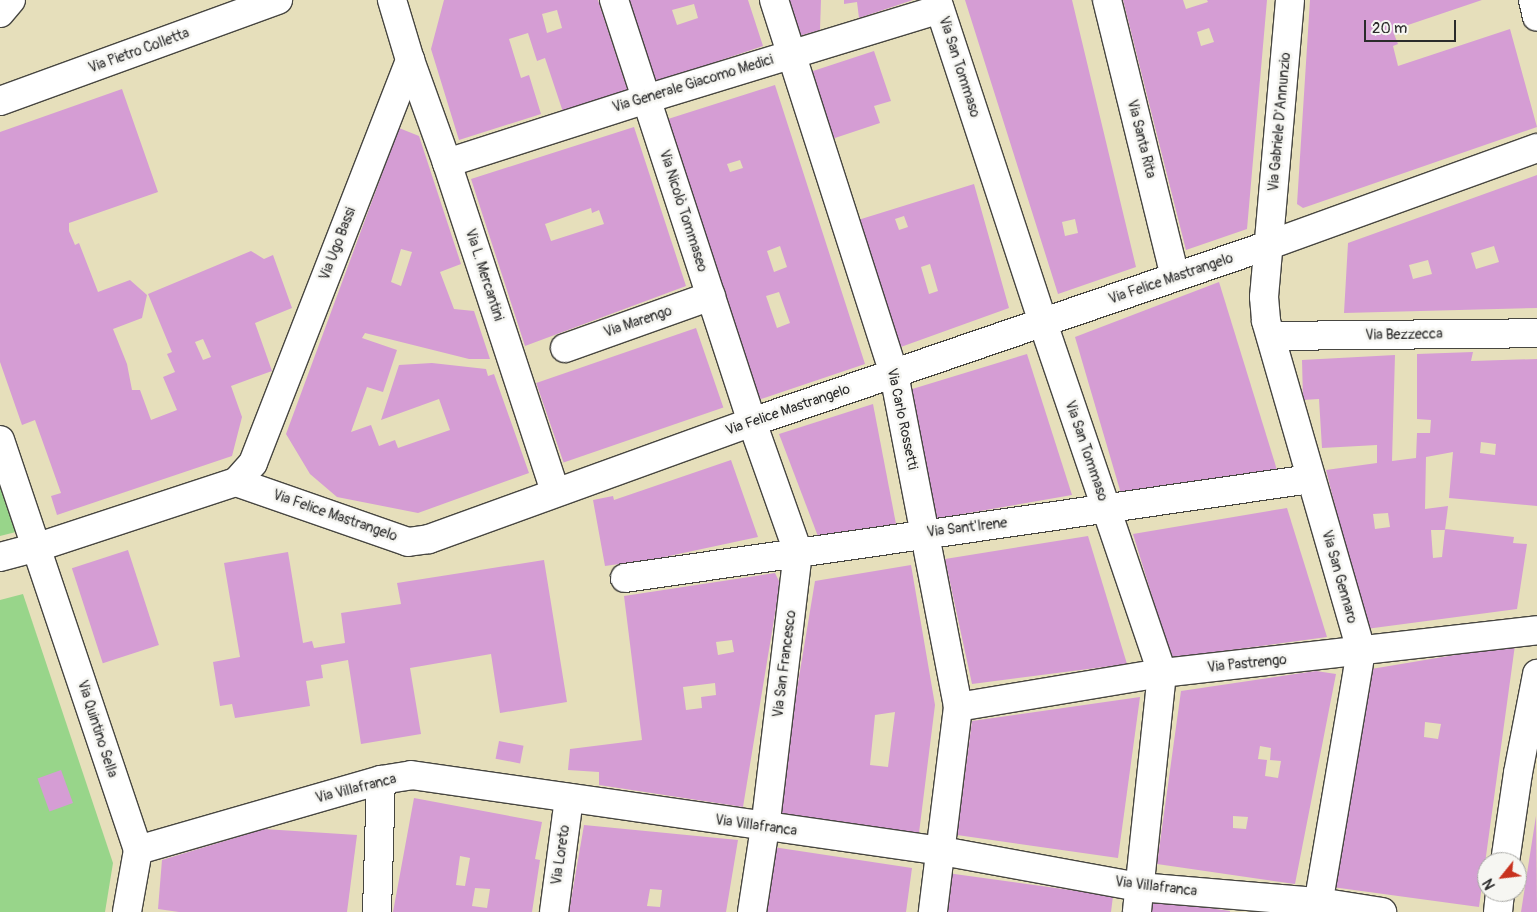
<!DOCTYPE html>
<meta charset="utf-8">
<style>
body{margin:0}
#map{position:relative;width:1537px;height:912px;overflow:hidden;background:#e6dfbb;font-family:Pangolin,sans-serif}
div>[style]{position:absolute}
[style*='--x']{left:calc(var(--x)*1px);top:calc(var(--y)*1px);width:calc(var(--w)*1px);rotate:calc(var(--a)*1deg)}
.green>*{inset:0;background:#98d58a}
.building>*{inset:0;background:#d59dd4;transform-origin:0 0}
.roads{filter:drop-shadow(1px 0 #474641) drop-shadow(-1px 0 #474641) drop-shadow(0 1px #474641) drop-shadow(0 -1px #474641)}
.minor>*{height:28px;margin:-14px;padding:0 14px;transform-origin:14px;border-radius:14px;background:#fff}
.tertiary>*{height:28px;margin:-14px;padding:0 14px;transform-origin:14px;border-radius:14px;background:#fff}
span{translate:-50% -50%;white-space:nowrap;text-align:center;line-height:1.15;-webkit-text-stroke:5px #f6f6f2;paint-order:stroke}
.street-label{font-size:14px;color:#2b2b2b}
.north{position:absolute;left:1477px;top:852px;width:50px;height:50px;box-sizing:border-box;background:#f6f6f2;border:1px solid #a5a5a2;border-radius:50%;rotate:241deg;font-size:14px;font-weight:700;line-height:20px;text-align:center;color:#2b2b2b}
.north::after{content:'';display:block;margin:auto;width:18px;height:22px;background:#c8321e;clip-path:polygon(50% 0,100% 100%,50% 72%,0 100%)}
.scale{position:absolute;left:1364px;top:20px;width:92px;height:22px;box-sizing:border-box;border:2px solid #2b2b2b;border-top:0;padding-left:6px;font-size:15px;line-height:18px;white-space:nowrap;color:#2b2b2b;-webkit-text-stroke:4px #f6f6f2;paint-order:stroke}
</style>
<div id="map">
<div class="green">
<div style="clip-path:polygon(0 478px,20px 531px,0 536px)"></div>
<div style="clip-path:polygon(23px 594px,113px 863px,105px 912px,0 912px,0 600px)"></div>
</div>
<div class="building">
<div style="clip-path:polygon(evenodd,444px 0,598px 0,628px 91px,563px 112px,545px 58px,537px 61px,528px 33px,509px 39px,521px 78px,529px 75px,541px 114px,459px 140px,431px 49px,444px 0,557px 10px,562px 28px,547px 33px,542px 14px,557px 10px)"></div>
<div style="clip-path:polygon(evenodd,629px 0,748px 0,763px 46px,656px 82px,629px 0,694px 4px,698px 18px,677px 25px,672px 10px,694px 4px)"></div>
<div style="clip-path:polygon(780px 0,821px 0,820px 30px,792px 38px)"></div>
<div style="clip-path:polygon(844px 0,913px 0,859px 18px,857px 2px,844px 4px)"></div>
<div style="clip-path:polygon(evenodd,965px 0,1072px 0,1136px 267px,1058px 294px,965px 0,1075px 219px,1078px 233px,1065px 236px,1062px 222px,1075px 219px)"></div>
<div style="clip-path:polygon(evenodd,1123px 0,1183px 0,1186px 9px,1208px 2px,1207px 0,1267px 0,1247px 229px,1186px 250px,1123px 0,1209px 28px,1214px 42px,1201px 46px,1197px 32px,1209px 28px)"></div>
<div style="clip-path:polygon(1310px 0,1482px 0,1405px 26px,1407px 30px,1394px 34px,1398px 44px,1393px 46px,1398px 66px,1510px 29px,1537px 127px,1303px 208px,1297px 204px)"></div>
<div style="clip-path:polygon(874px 51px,891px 101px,874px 106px,880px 123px,832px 139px,810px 72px)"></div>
<div style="clip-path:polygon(evenodd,775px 85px,865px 364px,758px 400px,668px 119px,775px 85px,740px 160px,743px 168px,730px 172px,727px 164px,740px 160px,775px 85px,780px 246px,787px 267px,774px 272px,767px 251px,780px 246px,775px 85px,779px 292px,790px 323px,777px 328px,766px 296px,779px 292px)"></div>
<div style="clip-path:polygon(evenodd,122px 89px,158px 192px,69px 223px,69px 231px,75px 245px,79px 243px,98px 292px,130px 280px,147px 295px,142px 318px,113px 329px,127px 364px,132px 390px,140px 390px,151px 420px,177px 410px,163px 377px,175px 372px,167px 354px,172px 352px,148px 294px,251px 251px,264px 259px,273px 255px,292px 308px,255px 323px,272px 371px,231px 386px,242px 417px,232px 456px,57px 515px,51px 496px,61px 493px,35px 420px,22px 425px,0 362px,0 132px,122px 89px,203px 339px,211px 357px,203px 360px,195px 342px,203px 339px)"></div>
<div style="clip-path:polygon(evenodd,634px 127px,686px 286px,525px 346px,471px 179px,634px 127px,591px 208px,592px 213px,599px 210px,604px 224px,551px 241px,545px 224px,591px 208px)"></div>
<div style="clip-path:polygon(evenodd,399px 128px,419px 136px,461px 264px,440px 272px,454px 309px,474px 311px,490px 359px,469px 359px,365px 333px,362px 338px,397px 350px,383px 392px,367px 387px,351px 432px,371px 425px,379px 446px,395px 440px,398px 448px,450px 430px,439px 399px,381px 420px,399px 365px,432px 363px,486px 369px,488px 376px,494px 374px,529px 473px,418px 513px,337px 497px,310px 474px,286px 434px,399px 128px,401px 249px,412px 252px,401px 286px,391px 282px,401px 249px)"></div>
<div style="clip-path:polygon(evenodd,1537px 175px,1537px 308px,1344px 313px,1348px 243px,1537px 175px,1494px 246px,1499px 262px,1476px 269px,1471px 253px,1494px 246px,1537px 175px,1428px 260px,1432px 274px,1413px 279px,1409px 265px,1428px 260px)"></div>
<div style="clip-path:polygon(evenodd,974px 184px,1009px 308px,898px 348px,858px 220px,974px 184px,904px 216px,908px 227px,899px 230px,895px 219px,904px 216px,974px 184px,930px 264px,938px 291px,929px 294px,921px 267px,930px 264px)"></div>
<div style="clip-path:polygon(1219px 282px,1277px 470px,1122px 497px,1075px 337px)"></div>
<div style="left:696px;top:328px;width:84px;height:169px;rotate:71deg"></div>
<div style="clip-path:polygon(evenodd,1473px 352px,1471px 361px,1537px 359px,1537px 506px,1449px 498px,1453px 452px,1426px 457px,1425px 509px,1448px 506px,1445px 530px,1431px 530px,1433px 558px,1442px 557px,1445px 529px,1514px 537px,1513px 543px,1527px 544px,1517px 609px,1366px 629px,1326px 470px,1377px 463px,1377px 445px,1322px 448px,1319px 399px,1303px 400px,1302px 360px,1395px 355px,1392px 461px,1416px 458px,1417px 433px,1430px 433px,1431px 420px,1417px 419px,1417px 354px,1473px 352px,1481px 442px,1496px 444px,1495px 455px,1480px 453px,1481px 442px,1473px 352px,1388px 513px,1390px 527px,1375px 529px,1373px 514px,1388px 513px)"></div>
<div style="clip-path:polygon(1027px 354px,1072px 495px,934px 519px,909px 390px)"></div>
<div style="clip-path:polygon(873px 404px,896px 524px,819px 539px,779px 434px)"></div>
<div style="clip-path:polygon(731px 460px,758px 537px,655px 559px,605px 566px,593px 500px,613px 496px,614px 500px)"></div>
<div style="clip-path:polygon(1287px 508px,1327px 637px,1171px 658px,1133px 534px)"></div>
<div style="clip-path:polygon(1088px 536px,1127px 664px,972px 684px,945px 559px)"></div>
<div style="left:128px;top:550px;width:100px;height:59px;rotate:72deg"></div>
<div style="clip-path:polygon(288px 552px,303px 643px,312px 641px,314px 648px,345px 643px,341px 613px,401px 604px,397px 583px,544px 560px,567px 702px,500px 713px,491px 654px,410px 668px,421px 734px,361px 744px,348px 660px,321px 665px,323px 678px,306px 681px,310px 706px,235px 718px,232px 704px,220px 706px,213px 662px,240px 657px,224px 563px)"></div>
<div style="clip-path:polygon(evenodd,911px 565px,935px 705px,919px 833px,776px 815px,815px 581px,911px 565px,895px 712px,888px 767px,870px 765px,875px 715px,895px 712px)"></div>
<div style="clip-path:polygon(evenodd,775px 573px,780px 583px,743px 807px,599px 785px,599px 772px,568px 770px,570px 749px,642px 740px,624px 596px,775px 573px,732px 640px,734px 652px,718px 655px,716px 642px,732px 640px,775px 573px,715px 683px,716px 695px,701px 697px,702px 708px,686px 710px,683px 687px,715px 683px)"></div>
<div style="clip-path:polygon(evenodd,1515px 645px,1479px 907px,1332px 887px,1371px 669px,1515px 645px,1425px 722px,1441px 724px,1438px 739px,1424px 737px,1425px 722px)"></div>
<div style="clip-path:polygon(evenodd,1316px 671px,1336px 674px,1295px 884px,1157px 864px,1181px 691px,1316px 671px,1260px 746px,1271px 748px,1270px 760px,1281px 761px,1278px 778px,1265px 776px,1267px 760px,1258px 759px,1260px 746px,1316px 671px,1233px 816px,1248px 817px,1246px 829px,1233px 828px,1233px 816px)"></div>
<div style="clip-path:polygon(1140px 697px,1118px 858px,957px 835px,972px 721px)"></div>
<div style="left:499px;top:741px;width:25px;height:18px;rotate:11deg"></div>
<div style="left:61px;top:770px;width:35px;height:25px;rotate:70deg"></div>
<div style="clip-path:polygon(evenodd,414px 798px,542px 822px,535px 859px,540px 860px,532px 912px,393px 912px,414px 798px,460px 856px,470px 858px,465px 886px,456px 885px,460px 856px,414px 798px,475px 888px,490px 889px,487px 908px,472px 906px,475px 888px)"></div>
<div style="clip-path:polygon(1536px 816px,1537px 912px,1521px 912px)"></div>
<div style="clip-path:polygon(evenodd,584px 825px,738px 840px,726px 912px,569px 912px,584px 825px,650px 889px,662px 890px,660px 907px,647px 906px,650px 889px)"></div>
<div style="clip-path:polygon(264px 829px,357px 835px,347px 912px,179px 912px,158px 909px,162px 860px)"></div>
<div style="clip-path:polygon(773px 847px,912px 868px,906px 912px,763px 912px)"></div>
<div style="clip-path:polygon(947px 873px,1113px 896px,1111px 912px,942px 912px)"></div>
<div style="clip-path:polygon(1152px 900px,1230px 911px,1230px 912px,1151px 912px)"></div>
</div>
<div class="roads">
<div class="minor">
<div style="--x:614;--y:0;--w:444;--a:71.9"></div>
<div style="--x:752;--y:422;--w:138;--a:70.5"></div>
<div style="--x:798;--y:552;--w:277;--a:96.8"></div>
<div style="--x:765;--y:827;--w:86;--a:98.7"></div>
<div style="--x:774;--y:0;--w:393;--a:72.2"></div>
<div style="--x:894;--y:374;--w:339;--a:79.1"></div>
<div style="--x:958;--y:707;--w:207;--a:97"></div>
<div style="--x:937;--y:0;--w:340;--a:71.8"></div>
<div style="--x:1043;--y:323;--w:370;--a:71.2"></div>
<div style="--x:1162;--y:673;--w:240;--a:96"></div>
<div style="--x:1107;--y:0;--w:285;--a:76.2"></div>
<div style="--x:1290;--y:0;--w:298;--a:95"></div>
<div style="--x:1264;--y:297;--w:24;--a:85"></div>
<div style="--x:1266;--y:321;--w:343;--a:73.9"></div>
<div style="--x:1361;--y:651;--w:265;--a:99.6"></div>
<div style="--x:1533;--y:0;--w:17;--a:77"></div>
<div style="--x:410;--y:60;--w:109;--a:70.2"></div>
<div style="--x:447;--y:163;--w:346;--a:71.8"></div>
<div style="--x:0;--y:101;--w:296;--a:-20"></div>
<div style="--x:447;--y:163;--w:209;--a:-17.8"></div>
<div style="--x:646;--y:99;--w:307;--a:-17"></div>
<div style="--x:1271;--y:336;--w:266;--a:-0.6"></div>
<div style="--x:565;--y:348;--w:155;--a:-19.6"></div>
<div style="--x:0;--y:440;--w:433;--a:71.4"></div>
<div style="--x:138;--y:850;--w:63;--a:100.1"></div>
<div style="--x:236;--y:482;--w:25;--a:-48"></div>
<div style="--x:253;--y:463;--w:433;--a:-68.7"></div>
<div style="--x:410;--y:60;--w:63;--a:-106.7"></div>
<div style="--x:0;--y:557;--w:39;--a:-15"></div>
<div style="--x:38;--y:547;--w:208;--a:-18.2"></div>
<div style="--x:236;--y:482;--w:182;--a:19.2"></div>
<div style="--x:408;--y:542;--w:21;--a:-8"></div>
<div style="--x:429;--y:539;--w:344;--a:-19.9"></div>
<div style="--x:752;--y:422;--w:546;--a:-18.9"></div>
<div style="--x:1269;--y:245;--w:285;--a:-19.9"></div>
<div style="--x:625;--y:578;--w:692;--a:-8.22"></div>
<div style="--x:958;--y:707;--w:207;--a:-9.5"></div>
<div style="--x:1162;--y:673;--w:377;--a:-6.5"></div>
<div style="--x:138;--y:850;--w:253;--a:-16.1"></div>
<div style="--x:381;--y:780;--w:30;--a:-9"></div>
<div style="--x:411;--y:775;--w:536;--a:8.15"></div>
<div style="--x:942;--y:851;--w:200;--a:10.4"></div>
<div style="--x:1139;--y:887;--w:181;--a:4.8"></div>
<div style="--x:1319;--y:902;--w:64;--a:9"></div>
<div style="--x:1505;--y:862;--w:90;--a:-81.7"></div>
<div style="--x:1518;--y:773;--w:101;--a:-79.1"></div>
<div style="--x:377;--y:912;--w:132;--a:-88.3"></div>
<div style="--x:554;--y:912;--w:115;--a:-82.5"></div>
<div style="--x:1498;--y:912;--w:20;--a:-84"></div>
</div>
<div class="tertiary">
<div style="--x:0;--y:13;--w:17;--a:-50"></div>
</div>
</div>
<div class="street-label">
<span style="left:139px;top:51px;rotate:-20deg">Via Pietro Colletta</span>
<span style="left:959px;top:67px;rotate:72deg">Via San Tommaso</span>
<span style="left:693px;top:84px;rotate:-17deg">Via Generale Giacomo Medici</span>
<span style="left:1280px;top:122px;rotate:-85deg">Via Gabriele D'Annunzio</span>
<span style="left:1141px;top:139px;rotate:76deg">Via Santa Rita</span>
<span style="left:683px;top:211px;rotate:72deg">Via Nicolò Tommaseo</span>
<span style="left:338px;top:244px;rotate:-69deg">Via Ugo Bassi</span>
<span style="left:484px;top:275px;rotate:72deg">Via L. Mercantini</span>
<span style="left:1171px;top:279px;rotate:-19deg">Via Felice Mastrangelo</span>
<span style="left:638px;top:322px;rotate:-19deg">Via Marengo</span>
<span style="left:1404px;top:335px;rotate:-1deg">Via Bezzecca</span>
<span style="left:788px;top:410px;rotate:-19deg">Via Felice Mastrangelo</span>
<span style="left:902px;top:419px;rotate:78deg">Via Carlo Rossetti</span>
<span style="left:1086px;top:451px;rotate:71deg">Via San Tommaso</span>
<span style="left:335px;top:516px;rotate:19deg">Via Felice Mastrangelo</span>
<span style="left:967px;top:528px;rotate:-7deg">Via Sant'Irene</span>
<span style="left:1339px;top:577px;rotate:74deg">Via San Gennaro</span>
<span style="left:785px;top:664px;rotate:-83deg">Via San Francesco</span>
<span style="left:1247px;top:664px;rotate:-6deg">Via Pastrengo</span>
<span style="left:97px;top:729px;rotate:72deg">Via Quintino Sella</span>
<span style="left:356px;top:789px;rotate:-14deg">Via Villafranca</span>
<span style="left:756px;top:826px;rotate:8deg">Via Villafranca</span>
<span style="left:561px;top:855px;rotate:-82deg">Via Loreto</span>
<span style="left:1156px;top:887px;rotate:7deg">Via Villafranca</span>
</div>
<div class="north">N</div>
<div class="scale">20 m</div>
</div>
